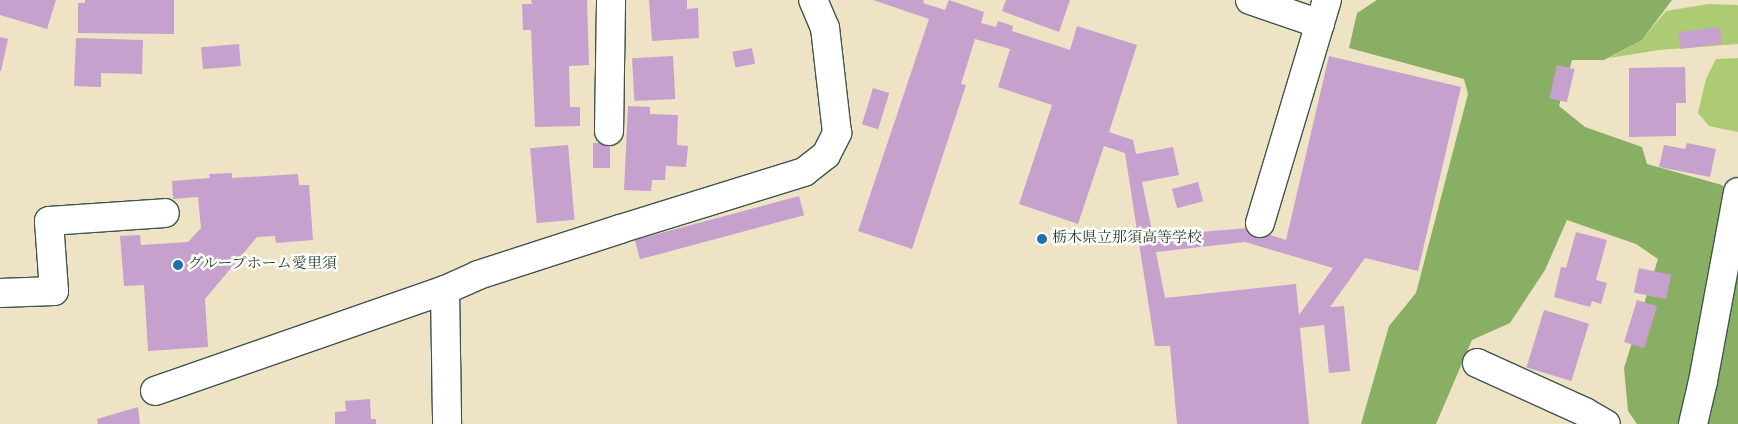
<!DOCTYPE html>
<meta charset="utf-8">
<style>
body{margin:0}
#map{position:relative;width:1738px;height:424px;overflow:hidden;background:#eee3c5;font-family:Vollkorn,"Noto Serif JP",serif}
div>[style]{position:absolute}
[style*='--x']{left:calc(var(--x)*1px);top:calc(var(--y)*1px);width:calc(var(--w)*1px);rotate:calc(var(--a)*1deg)}
.green>*{inset:0;background:#accb73}
.forest>*{inset:0;background:#89af65}
.building>*{inset:0;background:#c6a1ce;transform-origin:0 0}
.roads{filter:drop-shadow(1px 0 #3e564a) drop-shadow(-1px 0 #3e564a) drop-shadow(0 1px #3e564a) drop-shadow(0 -1px #3e564a)}
.minor>*{height:28px;margin:-14px;padding:0 14px;transform-origin:14px;border-radius:14px;background:#fff}
.dots>*{width:14px;height:14px;translate:-50% -50%;box-sizing:border-box;border:2px solid #fdfcf7;border-radius:50%}
span{translate:-50% -50%;white-space:nowrap;text-align:center;line-height:1.15;-webkit-text-stroke:5px #fdfcf7;paint-order:stroke}
.poi-label{font-size:15px;color:#1f3d34}
.left{translate:0 -50%;text-align:left}
</style>
<div id="map">
<div class="green">
<div style="clip-path:polygon(1708px 4px,1738px 5px,1738px 44px,1659px 50px,1609px 58px,1642px 40px,1666px 11px)"></div>
<div style="clip-path:polygon(1738px 58px,1738px 132px,1709px 126px,1698px 113px,1706px 79px,1716px 59px)"></div>
</div>
<div class="forest">
<div style="clip-path:polygon(1377px 0,1672px 0,1642px 40px,1604px 60px,1572px 60px,1559px 106px,1585px 127px,1642px 147px,1647px 164px,1722px 185px,1729px 195px,1738px 201px,1738px 424px,1637px 424px,1628px 411px,1624px 368px,1658px 259px,1636px 244px,1567px 220px,1545px 270px,1510px 323px,1472px 340px,1436px 424px,1361px 424px,1389px 326px,1416px 293px,1468px 94px,1464px 79px,1349px 48px,1357px 13px)"></div>
</div>
<div class="building">
<div style="clip-path:polygon(0 0,56px 0,47px 29px,0 15px)"></div>
<div style="clip-path:polygon(85px 0,174px 0,174px 34px,78px 33px,78px 3px,85px 3px)"></div>
<div style="clip-path:polygon(531px 0,587px 0,589px 65px,569px 66px,570px 107px,580px 107px,580px 126px,535px 127px,531px 30px,523px 30px,522px 4px,532px 4px)"></div>
<div style="clip-path:polygon(649px 0,687px 0,687px 9px,698px 8px,699px 38px,652px 41px)"></div>
<div style="clip-path:polygon(evenodd,873px 0,924px 0,923px 3px,945px 10px,949px 0,984px 12px,981px 23px,996px 27px,998px 21px,1013px 26px,1012px 31px,1070px 50px,1077px 26px,1137px 45px,1109px 132px,1133px 140px,1136px 154px,1173px 147px,1179px 175px,1142px 182px,1153px 236px,1248px 228px,1286px 240px,1329px 56px,1461px 87px,1418px 271px,1365px 258px,1330px 307px,1344px 306px,1350px 371px,1329px 373px,1324px 325px,1300px 328px,1309px 424px,1177px 424px,1170px 346px,1155px 346px,1125px 153px,1104px 146px,1078px 224px,1019px 204px,1052px 105px,998px 87px,1010px 49px,975px 39px,961px 84px,966px 85px,912px 249px,858px 231px,929px 19px,873px 0,1245px 242px,1333px 268px,1299px 315px,1296px 284px,1165px 298px,1156px 252px,1245px 242px)"></div>
<div style="clip-path:polygon(1006px 0,1070px 0,1059px 32px,1002px 11px)"></div>
<div style="left:1720px;top:27px;width:17px;height:42px;rotate:83deg"></div>
<div style="clip-path:polygon(0 37px,8px 39px,1px 71px,0 71px)"></div>
<div style="clip-path:polygon(76px 38px,143px 40px,142px 74px,101px 73px,101px 87px,74px 86px)"></div>
<div style="left:239px;top:44px;width:22px;height:38px;rotate:85deg"></div>
<div style="left:752px;top:48px;width:16px;height:20px;rotate:79deg"></div>
<div style="left:673px;top:56px;width:43px;height:41px;rotate:87deg"></div>
<div style="left:1557px;top:65px;width:18px;height:34px;rotate:13deg"></div>
<div style="clip-path:polygon(1685px 67px,1686px 103px,1676px 103px,1676px 136px,1629px 137px,1629px 68px)"></div>
<div style="left:873px;top:88px;width:17px;height:38px;rotate:17deg"></div>
<div style="clip-path:polygon(628px 106px,650px 107px,650px 114px,678px 115px,677px 145px,688px 146px,686px 167px,666px 166px,665px 180px,652px 180px,651px 191px,624px 190px)"></div>
<div style="left:593px;top:143px;width:17px;height:25px"></div>
<div style="clip-path:polygon(1687px 143px,1716px 149px,1710px 177px,1659px 167px,1664px 145px,1685px 149px)"></div>
<div style="left:568px;top:145px;width:75px;height:38px;rotate:85deg"></div>
<div style="clip-path:polygon(232px 173px,232px 178px,298px 174px,299px 185px,309px 185px,313px 240px,276px 243px,275px 236px,257px 237px,205px 299px,208px 347px,148px 351px,144px 285px,124px 286px,120px 236px,140px 235px,141px 245px,188px 242px,201px 228px,198px 197px,173px 199px,172px 181px,210px 178px,209px 174px)"></div>
<div style="left:1198px;top:182px;width:20px;height:27px;rotate:75deg"></div>
<div style="left:799px;top:196px;width:20px;height:170px;rotate:75deg"></div>
<div style="clip-path:polygon(1576px 232px,1607px 240px,1596px 280px,1607px 283px,1601px 304px,1592px 301px,1590px 307px,1554px 297px,1561px 267px,1566px 268px)"></div>
<div style="left:1639px;top:268px;width:33px;height:25px;rotate:12deg"></div>
<div style="left:1637px;top:300px;width:21px;height:44px;rotate:17deg"></div>
<div style="left:1544px;top:310px;width:47px;height:60px;rotate:17deg"></div>
<div style="clip-path:polygon(370px 399px,371px 419px,376px 419px,376px 424px,335px 424px,335px 412px,346px 411px,345px 401px)"></div>
<div style="clip-path:polygon(138px 407px,140px 424px,98px 424px,97px 419px)"></div>
</div>
<div class="roads">
<div class="minor">
<div style="--x:1250;--y:0;--w:74;--a:18.9"></div>
<div style="--x:609;--y:131;--w:131;--a:-89.1"></div>
<div style="--x:1260;--y:223;--w:233;--a:-73.3"></div>
<div style="--x:445;--y:290;--w:134;--a:89.1"></div>
<div style="--x:0;--y:293;--w:54;--a:-2.1"></div>
<div style="--x:54;--y:291;--w:70;--a:-94.1"></div>
<div style="--x:49;--y:221;--w:116;--a:-3.9"></div>
<div style="--x:1477;--y:363;--w:119;--a:24.4"></div>
<div style="--x:1585;--y:412;--w:24;--a:30"></div>
<div style="--x:155;--y:391;--w:307;--a:-19.2"></div>
<div style="--x:445;--y:290;--w:36;--a:-24"></div>
<div style="--x:478;--y:275;--w:149;--a:-17.9"></div>
<div style="--x:620;--y:229;--w:193;--a:-17.2"></div>
<div style="--x:804;--y:172;--w:28;--a:-38"></div>
<div style="--x:826;--y:155;--w:25;--a:-63"></div>
<div style="--x:837;--y:133;--w:106;--a:-96.5"></div>
<div style="--x:825;--y:28;--w:30;--a:-113"></div>
<div style="--x:1693;--y:424;--w:44;--a:-76.9"></div>
<div style="--x:1703;--y:381;--w:192;--a:-79.5"></div>
</div>
</div>
<div class="dots">
<div style="left:1042px;top:239px;background:#1f6fb2"></div>
<div style="left:178px;top:265px;background:#1f6fb2"></div>
</div>
<div class="poi-label">
<span class="left" style="left:1052px;top:239px">栃木県立那須高等学校</span>
<span class="left" style="left:188px;top:265px">グループホーム愛里須</span>
</div>
</div>
